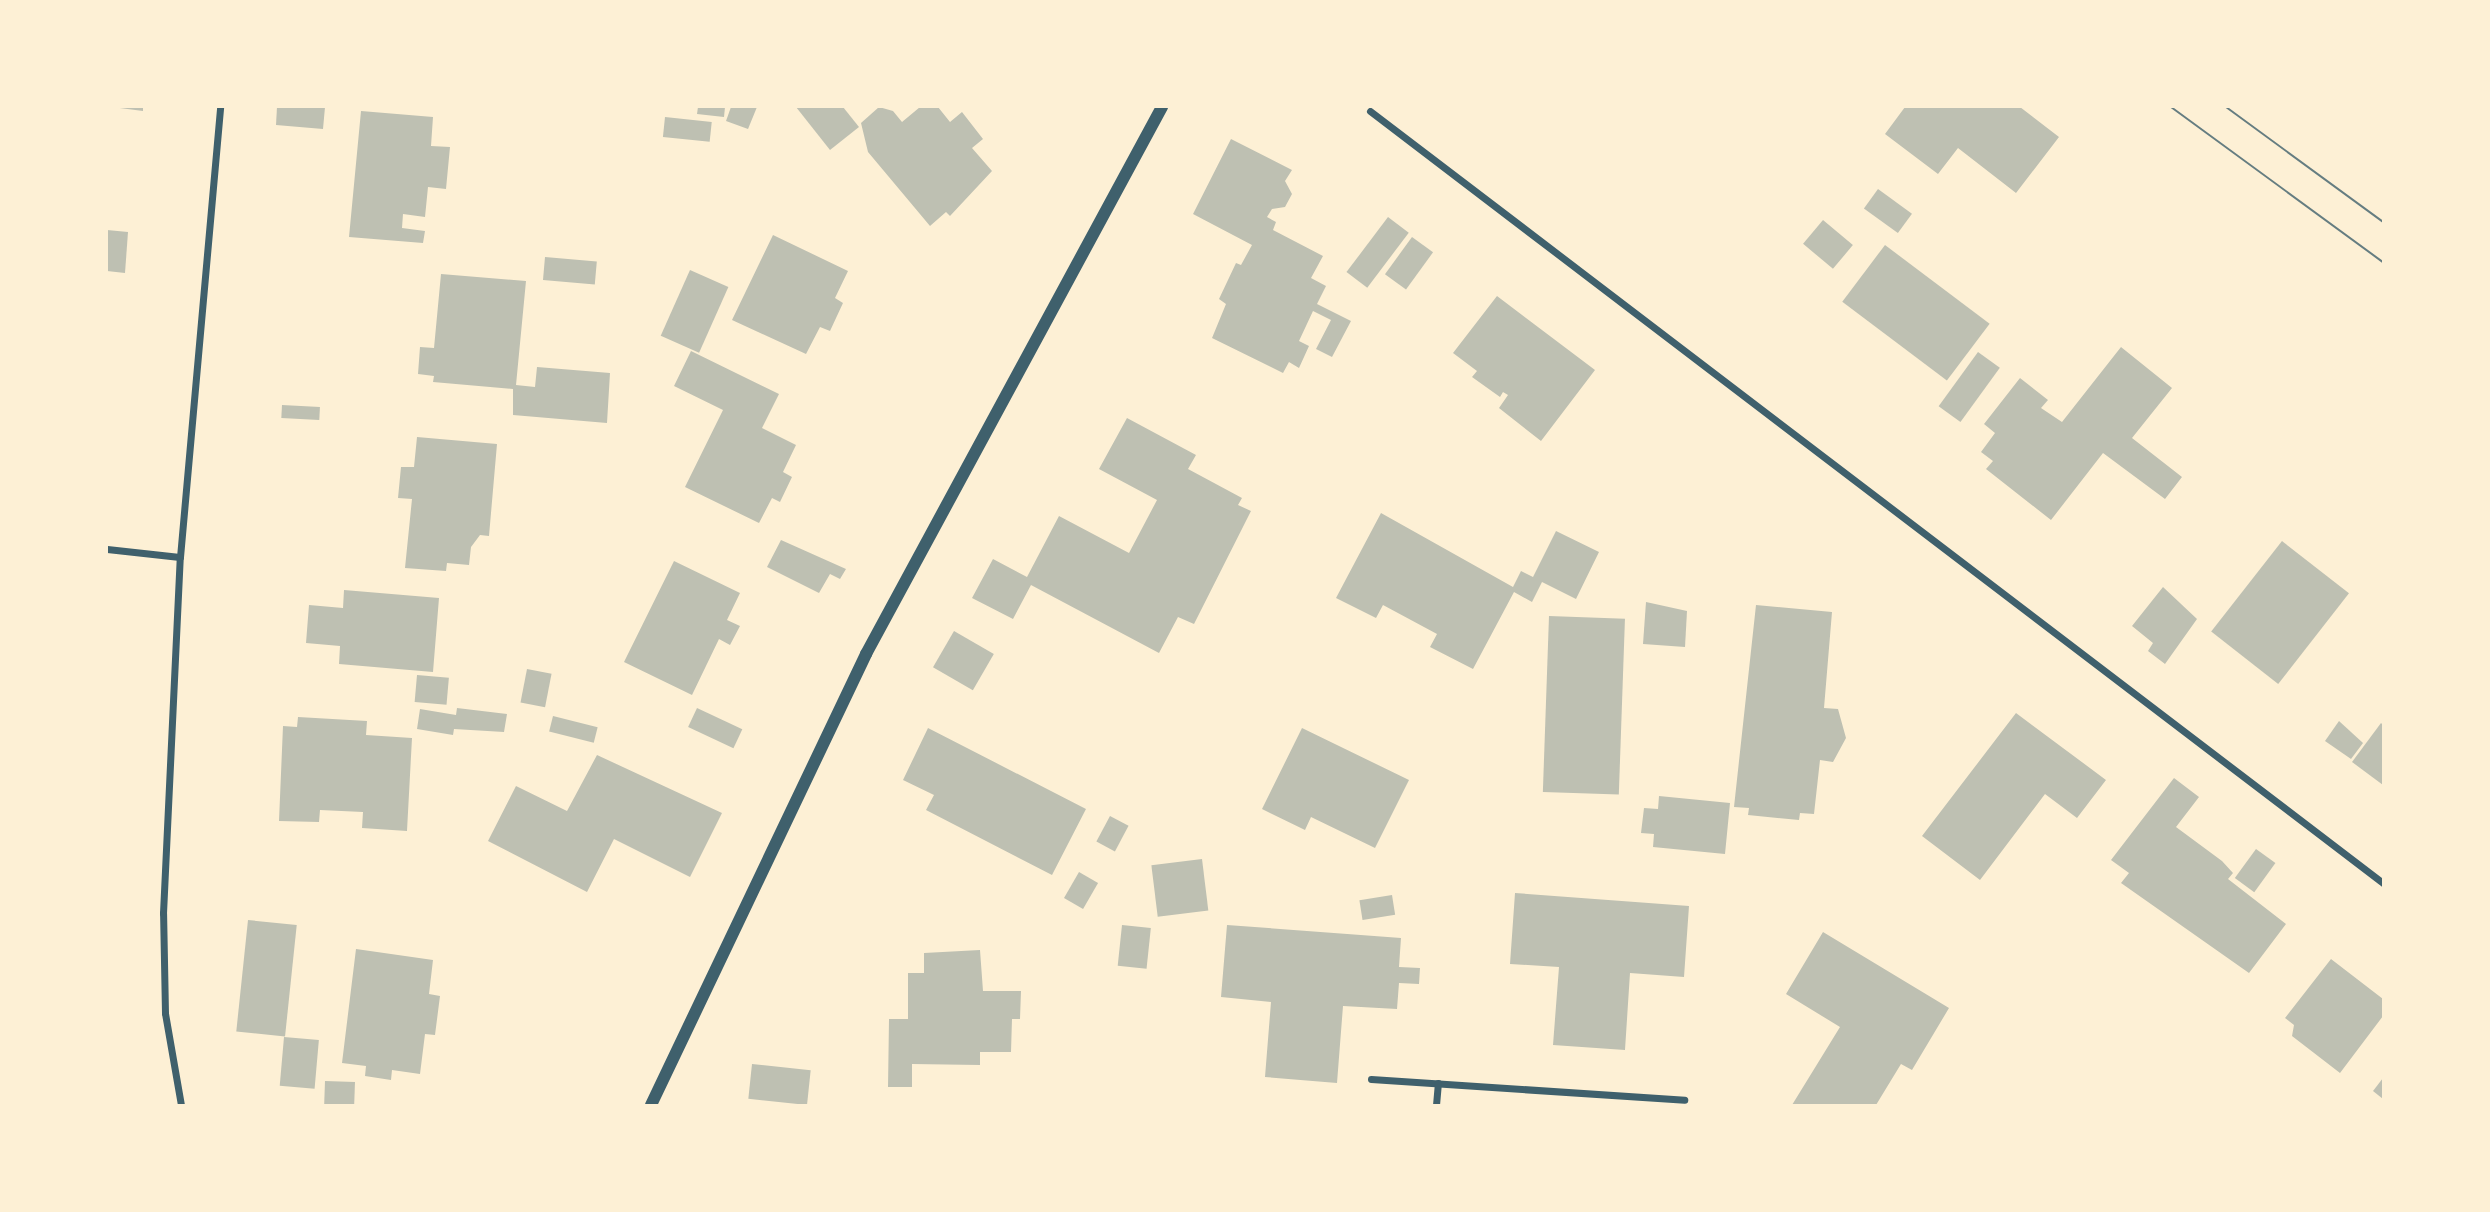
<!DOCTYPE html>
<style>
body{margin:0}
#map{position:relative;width:2490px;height:1212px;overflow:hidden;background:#fdf0d5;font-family:"Nunito Sans",sans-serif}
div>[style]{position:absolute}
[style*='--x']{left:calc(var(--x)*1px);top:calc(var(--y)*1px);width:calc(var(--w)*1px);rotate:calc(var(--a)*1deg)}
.building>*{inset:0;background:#bec0b2;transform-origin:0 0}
.minor>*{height:7px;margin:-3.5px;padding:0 3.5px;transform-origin:3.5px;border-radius:3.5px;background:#3f606c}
.tertiary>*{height:12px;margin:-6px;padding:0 6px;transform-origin:6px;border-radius:6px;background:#3f606c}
.tram>*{height:2px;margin:-1px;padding:0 1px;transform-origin:1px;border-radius:1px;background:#657d81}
span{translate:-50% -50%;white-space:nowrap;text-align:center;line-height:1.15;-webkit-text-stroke:7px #fdf0d5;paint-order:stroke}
.frame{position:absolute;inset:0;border:108px solid #fdf0d5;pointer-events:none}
</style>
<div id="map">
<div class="building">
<div style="clip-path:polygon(112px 107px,143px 107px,143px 111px)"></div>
<div style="clip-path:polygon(277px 107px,325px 107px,323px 129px,276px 125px)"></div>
<div style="clip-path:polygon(698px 107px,725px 107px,724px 117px,697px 114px)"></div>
<div style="clip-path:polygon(731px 107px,757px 107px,748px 129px,726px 121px)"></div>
<div style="clip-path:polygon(796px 107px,843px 107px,859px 127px,830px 150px)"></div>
<div style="clip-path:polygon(879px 107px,893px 111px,902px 122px,920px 107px,938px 107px,950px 122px,962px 112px,983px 139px,972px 148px,992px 171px,950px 216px,946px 212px,930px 226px,868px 152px,861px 123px)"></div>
<div style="clip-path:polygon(1905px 107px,2020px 107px,2059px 137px,2016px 193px,1958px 148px,1938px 174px,1885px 134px)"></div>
<div style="clip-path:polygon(361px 111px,433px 117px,431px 146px,450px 147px,446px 189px,428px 187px,425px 217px,403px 214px,402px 228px,425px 231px,423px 243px,349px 237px)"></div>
<div style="left:665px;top:117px;width:47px;height:20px;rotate:6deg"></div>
<div style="clip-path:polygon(1231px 139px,1292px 170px,1285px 181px,1292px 194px,1285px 207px,1272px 209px,1267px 217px,1276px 222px,1273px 230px,1323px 256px,1311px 278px,1326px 286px,1317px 304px,1351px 321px,1332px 357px,1316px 349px,1331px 320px,1313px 311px,1299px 341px,1309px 346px,1299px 368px,1289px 362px,1283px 373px,1212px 338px,1226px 304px,1219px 299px,1236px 263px,1241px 265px,1252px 245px,1193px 214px)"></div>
<div style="left:1878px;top:189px;width:42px;height:24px;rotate:36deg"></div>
<div style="left:1388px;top:217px;width:26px;height:69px;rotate:37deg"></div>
<div style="left:1823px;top:220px;width:39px;height:31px;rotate:40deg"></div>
<div style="clip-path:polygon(107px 230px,128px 232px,125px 273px,107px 271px)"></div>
<div style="clip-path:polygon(773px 235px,848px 271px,835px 298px,843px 303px,830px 331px,820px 327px,806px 354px,732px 320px)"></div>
<div style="left:1412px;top:237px;width:26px;height:46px;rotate:36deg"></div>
<div style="left:1885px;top:245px;width:131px;height:71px;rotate:37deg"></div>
<div style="left:545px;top:257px;width:52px;height:23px;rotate:5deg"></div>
<div style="left:690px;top:270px;width:42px;height:72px;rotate:24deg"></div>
<div style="clip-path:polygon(441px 274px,526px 281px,516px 385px,535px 387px,537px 367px,610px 373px,607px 423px,513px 415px,513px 389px,433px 382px,434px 376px,418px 374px,420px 347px,434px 348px)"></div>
<div style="clip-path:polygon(1497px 296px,1595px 370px,1541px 441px,1499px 408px,1508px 395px,1503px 392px,1500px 397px,1472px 377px,1477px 371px,1453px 353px)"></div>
<div style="clip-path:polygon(2121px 347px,2172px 388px,2132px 438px,2182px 477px,2165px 499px,2103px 453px,2051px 520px,1986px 469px,1993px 461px,1981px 452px,1995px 433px,1984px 424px,2020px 378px,2048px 400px,2041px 408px,2062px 422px)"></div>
<div style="clip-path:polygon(691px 351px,779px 394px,762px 428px,796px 445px,783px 472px,792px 477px,780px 502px,772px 498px,759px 523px,685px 487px,723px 410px,674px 386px)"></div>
<div style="left:1978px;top:352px;width:27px;height:67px;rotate:36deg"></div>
<div style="left:282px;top:405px;width:38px;height:13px;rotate:3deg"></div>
<div style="clip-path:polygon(1127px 418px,1196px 455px,1188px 469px,1242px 498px,1238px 505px,1251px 511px,1194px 624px,1178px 617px,1159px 653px,1031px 585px,1013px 619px,972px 598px,993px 559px,1027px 577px,1059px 516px,1129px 553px,1157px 500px,1099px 469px)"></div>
<div style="clip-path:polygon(417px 437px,497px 444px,489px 536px,480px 535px,471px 547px,469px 565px,447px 563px,446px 571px,405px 568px,412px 499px,398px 498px,401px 467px,414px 467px)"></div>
<div style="clip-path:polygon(1381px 513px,1513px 587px,1521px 571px,1533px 577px,1556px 531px,1599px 552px,1576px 599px,1542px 582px,1532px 602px,1514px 592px,1473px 669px,1430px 647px,1437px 634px,1383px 605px,1376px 618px,1336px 598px)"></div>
<div style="clip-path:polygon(781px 540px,846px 569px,840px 579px,830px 574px,819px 593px,767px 567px)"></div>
<div style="left:2282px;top:541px;width:85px;height:115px;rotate:38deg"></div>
<div style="clip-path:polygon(674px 561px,740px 593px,727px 620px,740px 626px,730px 645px,719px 639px,692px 695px,624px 662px)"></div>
<div style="clip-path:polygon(2163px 587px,2197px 619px,2165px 664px,2148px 651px,2153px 643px,2132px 626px)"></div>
<div style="clip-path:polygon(344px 590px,439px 598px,433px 672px,339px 664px,340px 646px,306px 643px,309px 605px,343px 608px)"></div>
<div style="clip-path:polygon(1646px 602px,1687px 611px,1685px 647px,1643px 644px)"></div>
<div style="clip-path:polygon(1756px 605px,1832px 612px,1824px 708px,1838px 709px,1846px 738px,1833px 762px,1820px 760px,1814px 814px,1800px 813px,1799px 820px,1748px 815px,1749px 808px,1734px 807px)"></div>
<div style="left:1549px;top:616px;width:76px;height:176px;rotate:2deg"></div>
<div style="left:954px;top:631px;width:46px;height:42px;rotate:30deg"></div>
<div style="left:527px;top:669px;width:25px;height:34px;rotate:11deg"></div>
<div style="left:417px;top:675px;width:32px;height:27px;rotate:5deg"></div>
<div style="clip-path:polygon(457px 708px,507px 714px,504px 732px,454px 729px,453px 735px,417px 729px,420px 709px,456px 715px)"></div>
<div style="left:697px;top:708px;width:50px;height:21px;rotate:25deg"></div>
<div style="clip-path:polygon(2016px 713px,2106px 780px,2077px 818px,2045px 794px,1980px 880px,1922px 836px)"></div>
<div style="left:553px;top:716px;width:46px;height:16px;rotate:14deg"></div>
<div style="clip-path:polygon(298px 717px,367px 721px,366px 735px,412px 738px,407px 831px,362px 828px,363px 812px,320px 810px,319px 822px,279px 821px,283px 726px,297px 727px)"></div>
<div style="clip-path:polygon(2339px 721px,2363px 743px,2351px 759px,2325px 741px)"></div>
<div style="clip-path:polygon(2381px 723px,2383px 725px,2383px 785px,2352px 762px)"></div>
<div style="clip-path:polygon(928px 728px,1086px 809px,1052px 875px,926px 810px,934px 795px,903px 780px)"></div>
<div style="clip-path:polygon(1302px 728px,1409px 780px,1375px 848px,1311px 817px,1305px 830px,1262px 809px)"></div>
<div style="clip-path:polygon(597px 755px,722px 813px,690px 877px,614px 839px,587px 892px,488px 841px,516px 786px,567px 811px)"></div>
<div style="clip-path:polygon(2174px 778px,2199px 797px,2176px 827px,2222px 861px,2233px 873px,2228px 879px,2286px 924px,2249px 973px,2121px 883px,2129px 873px,2111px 860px)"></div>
<div style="clip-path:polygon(1659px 796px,1730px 803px,1725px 854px,1653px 847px,1654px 834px,1641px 833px,1644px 808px,1658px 809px)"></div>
<div style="left:1110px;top:816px;width:21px;height:29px;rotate:28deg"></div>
<div style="left:2256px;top:849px;width:24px;height:36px;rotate:36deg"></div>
<div style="left:1202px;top:859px;width:52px;height:51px;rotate:83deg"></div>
<div style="left:1079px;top:872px;width:22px;height:30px;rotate:30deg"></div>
<div style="clip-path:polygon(1515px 893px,1689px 906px,1684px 977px,1630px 973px,1625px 1050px,1553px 1045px,1559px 967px,1510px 964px)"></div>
<div style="left:1392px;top:895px;width:20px;height:33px;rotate:81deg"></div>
<div style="left:248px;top:920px;width:49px;height:112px;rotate:6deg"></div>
<div style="left:1122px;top:925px;width:29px;height:41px;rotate:6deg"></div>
<div style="clip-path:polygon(1227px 925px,1401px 938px,1399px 967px,1420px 968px,1419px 984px,1399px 983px,1397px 1009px,1343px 1006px,1337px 1083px,1265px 1077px,1271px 1002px,1221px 997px)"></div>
<div style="clip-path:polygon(1823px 932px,1949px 1008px,1912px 1070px,1901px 1064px,1876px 1105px,1792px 1105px,1840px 1027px,1786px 994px)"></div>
<div style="clip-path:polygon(356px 949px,433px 960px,429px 994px,440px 996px,435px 1035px,425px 1034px,420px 1074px,392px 1070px,391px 1080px,365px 1076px,366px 1066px,342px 1063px)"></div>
<div style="clip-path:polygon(980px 950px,983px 991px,1021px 991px,1020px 1019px,1012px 1019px,1011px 1052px,980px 1052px,980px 1065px,912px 1064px,912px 1087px,888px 1087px,889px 1019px,908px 1019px,908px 973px,924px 973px,924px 953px)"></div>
<div style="clip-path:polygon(2331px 959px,2383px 999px,2383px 1016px,2340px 1073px,2292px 1036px,2294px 1025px,2285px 1018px)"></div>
<div style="left:284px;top:1037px;width:35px;height:49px;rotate:5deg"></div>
<div style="left:752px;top:1064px;width:59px;height:35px;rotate:6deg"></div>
<div style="clip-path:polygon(2383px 1078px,2383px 1099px,2373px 1091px)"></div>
<div style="left:325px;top:1081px;width:30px;height:24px;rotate:2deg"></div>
</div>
<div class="minor">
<div style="--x:1370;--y:111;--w:1274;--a:37.31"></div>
<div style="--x:107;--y:549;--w:73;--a:6.3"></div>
<div style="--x:1371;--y:1079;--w:314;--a:3.8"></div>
<div style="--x:181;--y:1105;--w:93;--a:-99.9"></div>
<div style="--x:165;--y:1013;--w:100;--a:-91.1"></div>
<div style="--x:163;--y:913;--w:356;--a:-87.3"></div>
<div style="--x:180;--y:557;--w:452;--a:-84.9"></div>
<div style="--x:1436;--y:1105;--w:22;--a:-85"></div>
</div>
<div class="tertiary">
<div style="--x:651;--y:1105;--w:500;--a:-64.5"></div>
<div style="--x:866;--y:654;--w:622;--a:-61.58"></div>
</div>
<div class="tram">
<div style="--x:2171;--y:107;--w:263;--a:36.2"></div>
<div style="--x:2226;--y:107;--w:195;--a:36.2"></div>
</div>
<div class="frame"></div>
</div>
